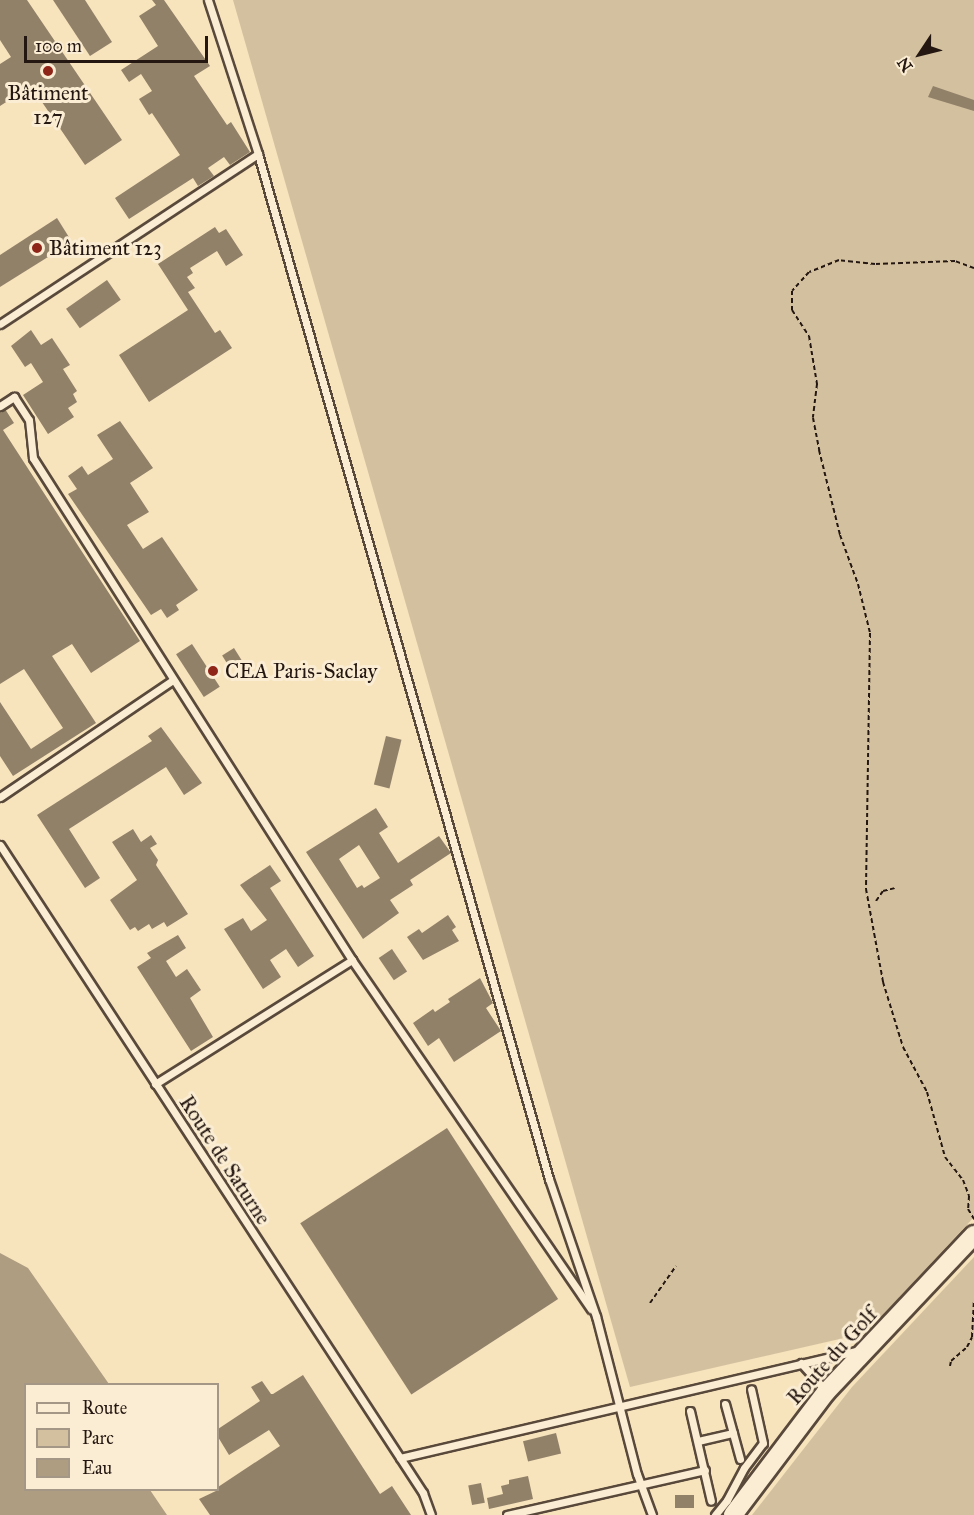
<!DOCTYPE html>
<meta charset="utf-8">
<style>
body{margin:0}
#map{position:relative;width:974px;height:1515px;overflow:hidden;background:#f7e3bc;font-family:"IM FELL Great Primer",serif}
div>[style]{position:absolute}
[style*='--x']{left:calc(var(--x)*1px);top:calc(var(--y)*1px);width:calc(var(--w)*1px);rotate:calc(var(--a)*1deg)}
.green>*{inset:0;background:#d3c09f}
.water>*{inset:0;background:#af9d82}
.building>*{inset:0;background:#928169;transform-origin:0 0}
.path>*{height:2px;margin-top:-1px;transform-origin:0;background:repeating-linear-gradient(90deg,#241610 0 4.5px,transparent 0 7.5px)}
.roads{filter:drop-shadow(2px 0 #59493b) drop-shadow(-2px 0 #59493b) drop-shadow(0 2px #59493b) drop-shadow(0 -2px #59493b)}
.lane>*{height:7px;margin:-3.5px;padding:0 3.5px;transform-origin:3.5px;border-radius:3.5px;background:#faedd3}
.secondary>*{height:18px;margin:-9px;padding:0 9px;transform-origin:9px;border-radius:9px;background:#faedd3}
.dots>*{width:16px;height:16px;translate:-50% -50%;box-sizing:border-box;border:3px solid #faedd3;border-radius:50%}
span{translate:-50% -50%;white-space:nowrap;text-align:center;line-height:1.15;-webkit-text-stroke:6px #faedd3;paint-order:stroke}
.poi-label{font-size:21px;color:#241610}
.left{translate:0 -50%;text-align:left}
.street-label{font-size:21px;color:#241610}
.legend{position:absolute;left:24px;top:1383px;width:195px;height:108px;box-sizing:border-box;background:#faedd3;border:2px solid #a49785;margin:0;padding:8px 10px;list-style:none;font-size:18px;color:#241610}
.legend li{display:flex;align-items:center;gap:12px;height:30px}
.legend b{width:30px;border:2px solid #a49785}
.north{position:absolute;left:890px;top:24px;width:60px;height:60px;-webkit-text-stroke:4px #faedd3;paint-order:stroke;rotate:235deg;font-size:16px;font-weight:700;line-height:24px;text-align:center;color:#241610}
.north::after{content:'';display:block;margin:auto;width:21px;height:27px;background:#241610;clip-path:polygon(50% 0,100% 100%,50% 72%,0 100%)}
.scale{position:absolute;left:24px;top:36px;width:184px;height:27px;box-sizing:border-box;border:3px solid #241610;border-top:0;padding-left:8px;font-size:18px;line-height:21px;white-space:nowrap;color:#241610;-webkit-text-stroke:4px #faedd3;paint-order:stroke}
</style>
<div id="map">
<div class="green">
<div style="clip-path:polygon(233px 0,974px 0,974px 1217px,866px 1333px,630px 1387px)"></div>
<div style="clip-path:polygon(974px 1257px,974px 1515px,752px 1515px,852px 1387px)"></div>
</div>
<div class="water">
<div style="clip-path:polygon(0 1253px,28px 1268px,109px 1384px,26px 1384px,26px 1490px,150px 1490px,167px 1515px,0 1515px)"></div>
</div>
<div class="building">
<div style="clip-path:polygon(0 0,27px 0,122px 140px,85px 165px,31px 86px,0 106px,0 64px,11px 57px,0 40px)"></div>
<div style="clip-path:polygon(53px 0,85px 0,112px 42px,90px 56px)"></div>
<div style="clip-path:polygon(152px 0,164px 0,210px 66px,194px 76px,227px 125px,231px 122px,250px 152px,230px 165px,224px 157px,208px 168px,214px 176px,198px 186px,193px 178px,129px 219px,115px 198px,180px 155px,152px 113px,149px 115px,139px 99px,152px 91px,141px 74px,129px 82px,121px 70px,158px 46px,139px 16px,156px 5px)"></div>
<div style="clip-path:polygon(933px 86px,974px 100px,974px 111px,928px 97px)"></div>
<div style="clip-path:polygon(57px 218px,72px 242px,0 287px,0 255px)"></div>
<div style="clip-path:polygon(215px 227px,219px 233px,226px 229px,243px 255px,226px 266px,217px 251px,190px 268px,193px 273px,187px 277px,195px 288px,188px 292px,215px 333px,220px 330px,232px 348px,149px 402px,119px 355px,188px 310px,158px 264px)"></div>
<div style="left:107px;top:280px;width:24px;height:50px;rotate:55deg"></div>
<div style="clip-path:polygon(31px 330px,41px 345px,52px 338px,70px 365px,63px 369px,77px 391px,73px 394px,77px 402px,68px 408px,74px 417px,48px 434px,23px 395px,43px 382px,31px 363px,25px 367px,11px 346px)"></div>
<div style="clip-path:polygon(5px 409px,14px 423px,3px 430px,140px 641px,91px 673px,72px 644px,52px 656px,96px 723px,13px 776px,0 756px,0 702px,31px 749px,63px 728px,24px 669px,0 684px,0 412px)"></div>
<div style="clip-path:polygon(120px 421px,153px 468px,130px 483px,149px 512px,127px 525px,143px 549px,162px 537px,198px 590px,176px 605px,179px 610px,167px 618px,161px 609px,151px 615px,68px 494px,77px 489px,68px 476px,82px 466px,88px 475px,113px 459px,97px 435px)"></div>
<div style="left:192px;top:644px;width:51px;height:19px;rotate:57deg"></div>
<div style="left:234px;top:648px;width:15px;height:14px;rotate:58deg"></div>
<div style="clip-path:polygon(161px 727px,202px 783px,184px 795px,166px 767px,69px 829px,100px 878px,85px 888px,37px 815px,152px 741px,148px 736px)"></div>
<div style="left:386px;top:736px;width:16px;height:50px;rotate:14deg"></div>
<div style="clip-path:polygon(evenodd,376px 808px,388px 827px,379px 833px,398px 863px,439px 836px,451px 853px,410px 880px,413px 885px,390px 900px,399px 913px,363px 939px,306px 852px,376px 808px,359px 845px,380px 878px,364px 888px,362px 885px,357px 888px,339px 859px,359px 845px)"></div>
<div style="clip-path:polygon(133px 829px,141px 842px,151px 835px,157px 844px,150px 848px,158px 860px,156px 865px,188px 914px,167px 927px,164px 922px,152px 929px,149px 924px,138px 931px,135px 927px,130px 930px,110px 900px,137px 880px,112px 842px)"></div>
<div style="clip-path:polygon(270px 865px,281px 881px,270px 888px,314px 956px,298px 967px,286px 949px,270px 960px,281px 977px,263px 989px,224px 929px,243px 918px,251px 931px,267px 920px,240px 885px)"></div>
<div style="clip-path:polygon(448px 915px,456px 927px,452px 930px,459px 941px,423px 960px,407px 937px,419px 929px,422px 933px)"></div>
<div style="clip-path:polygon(178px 935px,186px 948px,166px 961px,176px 977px,187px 969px,201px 990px,190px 998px,213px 1037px,191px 1051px,137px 967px,151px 958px,147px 953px)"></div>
<div style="left:392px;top:949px;width:27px;height:16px;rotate:56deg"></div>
<div style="clip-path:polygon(480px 978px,493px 1003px,486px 1008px,501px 1031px,454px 1062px,439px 1038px,428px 1046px,413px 1023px,433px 1009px,435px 1012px,450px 1002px,448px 999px)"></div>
<div style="left:447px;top:1128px;width:204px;height:175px;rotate:57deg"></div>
<div style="clip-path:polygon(303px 1375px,380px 1494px,392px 1486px,411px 1515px,210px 1515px,199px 1499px,218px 1490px,218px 1487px,280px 1446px,269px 1430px,229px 1455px,218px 1437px,218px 1429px,260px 1401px,251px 1387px,262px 1381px,271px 1394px,273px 1394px)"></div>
<div style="left:556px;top:1433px;width:21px;height:34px;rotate:76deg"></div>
<div style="clip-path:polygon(528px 1476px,533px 1499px,489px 1509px,487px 1498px,503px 1494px,501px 1486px,509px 1484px,509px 1480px)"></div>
<div style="left:481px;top:1483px;width:20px;height:13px;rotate:79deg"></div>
<div style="left:694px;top:1495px;width:13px;height:19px;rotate:90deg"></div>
</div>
<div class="path">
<div style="--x:974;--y:268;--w:20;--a:-160"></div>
<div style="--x:955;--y:261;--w:80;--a:177.9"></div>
<div style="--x:875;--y:264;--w:36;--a:-174"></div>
<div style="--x:839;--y:260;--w:32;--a:158"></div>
<div style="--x:809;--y:272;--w:25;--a:132"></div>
<div style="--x:792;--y:291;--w:19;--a:90"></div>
<div style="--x:792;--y:310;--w:31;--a:57"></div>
<div style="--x:809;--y:336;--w:49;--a:80.5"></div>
<div style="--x:817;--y:384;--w:34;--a:97"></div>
<div style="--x:813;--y:418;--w:33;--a:79"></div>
<div style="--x:819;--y:450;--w:88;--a:76.1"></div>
<div style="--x:840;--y:535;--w:52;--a:69.8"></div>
<div style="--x:858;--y:584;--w:50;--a:76.2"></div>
<div style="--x:870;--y:633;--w:256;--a:90.9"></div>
<div style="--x:866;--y:889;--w:95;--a:79.6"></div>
<div style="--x:883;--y:982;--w:68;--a:72.9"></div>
<div style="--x:903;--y:1047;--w:51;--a:61.9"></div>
<div style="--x:927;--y:1092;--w:67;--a:74.5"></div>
<div style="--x:945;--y:1157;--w:29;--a:52"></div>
<div style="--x:963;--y:1180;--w:17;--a:69"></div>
<div style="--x:969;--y:1196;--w:13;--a:94"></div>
<div style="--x:968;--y:1209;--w:12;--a:59"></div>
<div style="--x:876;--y:901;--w:12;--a:-55"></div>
<div style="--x:883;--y:891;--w:12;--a:-14"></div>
<div style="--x:650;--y:1303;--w:45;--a:-54.9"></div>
<div style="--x:950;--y:1366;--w:5;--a:-79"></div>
<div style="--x:951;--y:1361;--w:21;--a:-41"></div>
<div style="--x:967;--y:1347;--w:11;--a:-63"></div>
<div style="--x:972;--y:1337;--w:36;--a:-87"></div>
</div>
<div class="roads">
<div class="lane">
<div style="--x:208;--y:0;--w:162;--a:72"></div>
<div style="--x:258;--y:154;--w:1066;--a:74.15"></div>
<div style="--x:549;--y:1179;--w:145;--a:71.1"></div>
<div style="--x:596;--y:1316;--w:163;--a:75.5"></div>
<div style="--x:637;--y:1474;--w:44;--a:69.9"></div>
<div style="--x:0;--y:324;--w:309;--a:-33.4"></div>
<div style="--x:0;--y:406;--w:17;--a:-33"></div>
<div style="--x:14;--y:397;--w:27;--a:57"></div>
<div style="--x:29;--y:420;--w:38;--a:84"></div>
<div style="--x:33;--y:458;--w:595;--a:57.57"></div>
<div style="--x:352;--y:960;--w:423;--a:55.6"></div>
<div style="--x:0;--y:797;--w:209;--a:-34.1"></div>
<div style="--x:0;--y:845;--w:774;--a:56.86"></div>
<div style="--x:423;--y:1493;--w:23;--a:70"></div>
<div style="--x:155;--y:1084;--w:233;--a:-32.2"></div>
<div style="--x:801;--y:1363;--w:36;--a:48"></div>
<div style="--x:725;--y:1404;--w:57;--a:74.7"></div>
<div style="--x:690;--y:1411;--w:92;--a:76.9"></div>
<div style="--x:698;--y:1441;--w:36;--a:-13"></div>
<div style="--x:400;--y:1458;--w:474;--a:-13.2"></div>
<div style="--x:507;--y:1515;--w:203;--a:-12.8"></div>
<div style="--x:715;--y:1515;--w:19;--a:-51"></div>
<div style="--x:727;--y:1500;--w:36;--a:-62"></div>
<div style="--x:744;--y:1468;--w:31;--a:-53"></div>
<div style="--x:763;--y:1443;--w:55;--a:-102.5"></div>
</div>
<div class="secondary">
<div style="--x:733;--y:1515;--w:154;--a:-52.9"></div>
<div style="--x:826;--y:1392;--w:216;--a:-46.7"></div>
</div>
</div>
<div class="dots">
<div style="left:48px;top:71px;background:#8f2418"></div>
<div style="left:37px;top:248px;background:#8f2418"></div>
<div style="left:213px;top:671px;background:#8f2418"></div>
</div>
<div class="poi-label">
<span style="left:48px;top:105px">Bâtiment<br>127</span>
<span class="left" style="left:49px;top:248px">Bâtiment 123</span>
<span class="left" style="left:225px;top:671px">CEA Paris-Saclay</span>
</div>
<div class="street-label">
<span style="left:225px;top:1160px;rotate:57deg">Route de Saturne</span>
<span style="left:832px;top:1356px;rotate:-48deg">Route du Golf</span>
</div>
<ul class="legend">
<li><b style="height:8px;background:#faedd3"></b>Route</li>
<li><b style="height:16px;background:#d3c09f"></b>Parc</li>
<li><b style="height:16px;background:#af9d82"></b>Eau</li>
</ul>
<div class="north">N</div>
<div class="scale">100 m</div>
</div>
